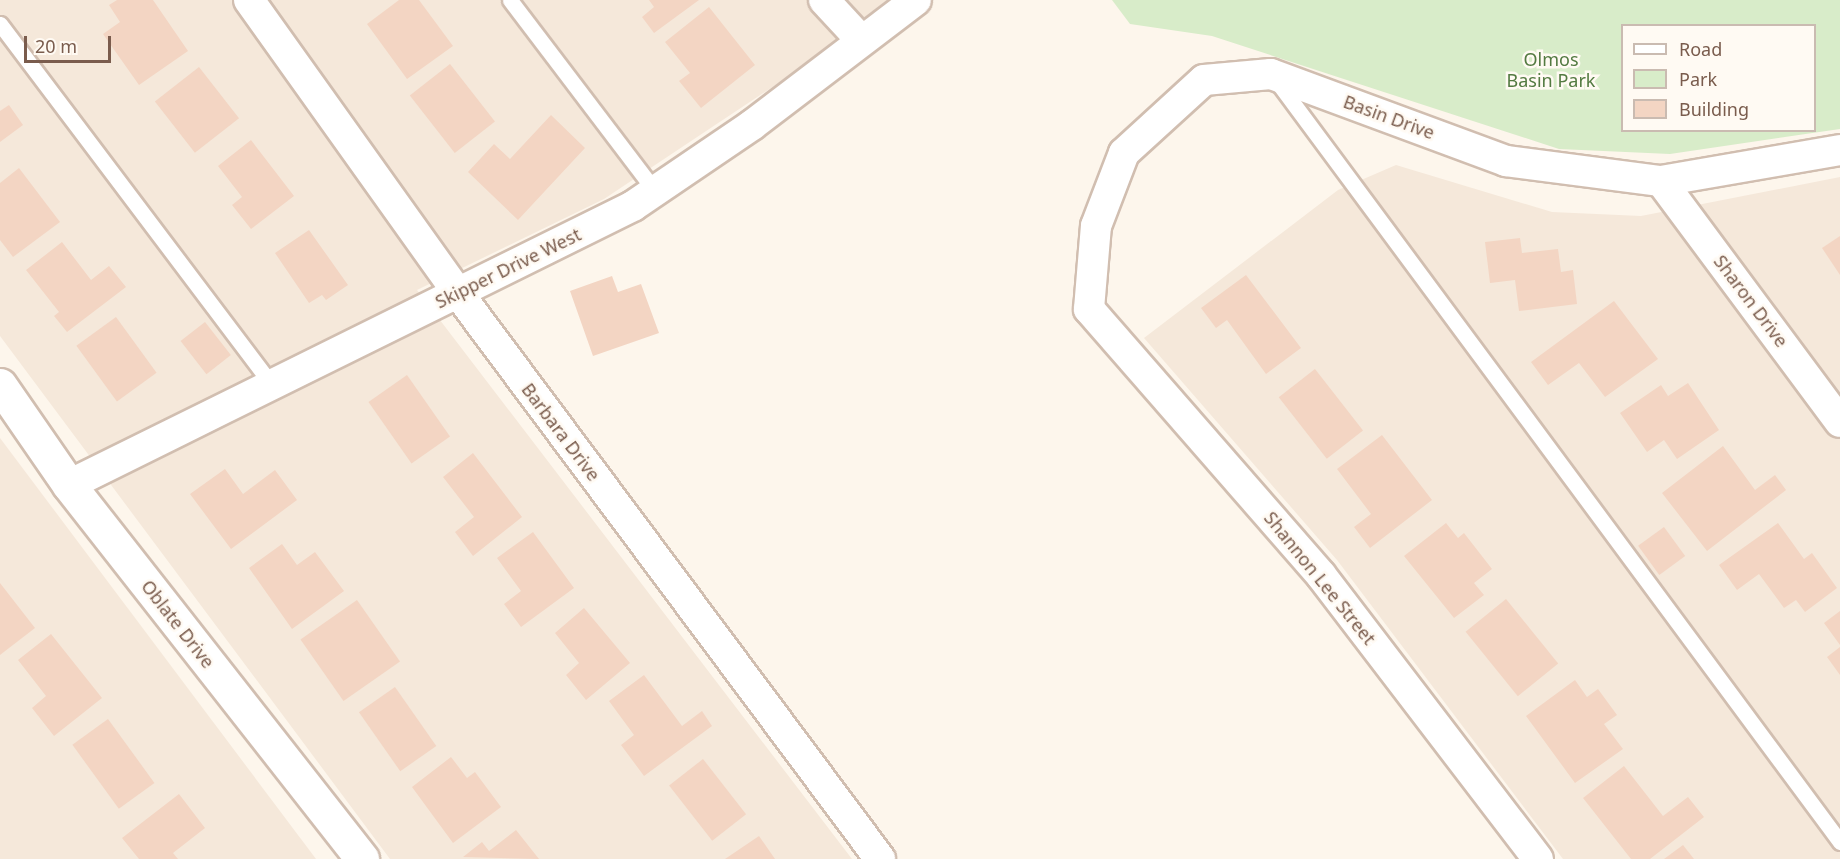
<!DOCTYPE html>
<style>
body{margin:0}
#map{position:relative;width:1840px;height:859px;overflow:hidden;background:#fdf6ec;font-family:"Noto Sans",sans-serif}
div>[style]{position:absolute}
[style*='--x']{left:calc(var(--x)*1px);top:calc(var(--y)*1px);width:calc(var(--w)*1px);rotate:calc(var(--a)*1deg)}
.residential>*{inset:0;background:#f5e8da}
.green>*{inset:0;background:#d8ecc9}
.building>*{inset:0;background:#f3d5c3;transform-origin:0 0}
.roads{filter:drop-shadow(2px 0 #d1beb0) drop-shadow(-2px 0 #d1beb0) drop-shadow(0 2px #d1beb0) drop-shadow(0 -2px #d1beb0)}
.lane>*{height:15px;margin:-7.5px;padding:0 7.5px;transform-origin:7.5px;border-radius:7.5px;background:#fff}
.street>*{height:30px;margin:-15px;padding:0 15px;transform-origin:15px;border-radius:15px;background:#fff}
.secondary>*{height:33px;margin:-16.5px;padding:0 16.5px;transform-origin:16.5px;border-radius:16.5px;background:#fff}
span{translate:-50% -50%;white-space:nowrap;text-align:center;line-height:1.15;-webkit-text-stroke:5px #fffaf3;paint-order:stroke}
.park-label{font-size:18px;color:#537a41}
.street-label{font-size:18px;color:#7a5c4d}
.legend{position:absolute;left:1621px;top:24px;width:195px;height:108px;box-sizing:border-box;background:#fffaf3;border:2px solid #cabbb1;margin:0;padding:8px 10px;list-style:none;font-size:18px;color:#7a5c4d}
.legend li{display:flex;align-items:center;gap:12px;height:30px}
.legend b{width:30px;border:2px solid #cabbb1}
.scale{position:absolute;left:24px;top:36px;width:87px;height:27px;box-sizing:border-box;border:3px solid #7a5c4d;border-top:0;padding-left:8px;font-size:18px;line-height:21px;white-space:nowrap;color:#7a5c4d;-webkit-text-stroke:4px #fffaf3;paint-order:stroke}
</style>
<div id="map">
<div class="residential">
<div style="clip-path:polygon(0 0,887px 0,789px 76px,604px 199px,417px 290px,852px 859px,390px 859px,0 336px)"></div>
<div style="clip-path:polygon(1396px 165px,1552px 212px,1641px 216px,1840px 177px,1840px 859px,1563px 859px,1337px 560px,1144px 338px,1338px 190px)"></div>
<div style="clip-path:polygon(0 438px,316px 859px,0 859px)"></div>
</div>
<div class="green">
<div style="clip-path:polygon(evenodd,1112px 0,1840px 0,1840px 129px,1670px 154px,1559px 149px,1212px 36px,1130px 24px,1112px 0,1622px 26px,1814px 26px,1814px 130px,1622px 130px,1622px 26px)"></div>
</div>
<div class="building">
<div style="clip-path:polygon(117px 0,153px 0,188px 51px,139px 85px,103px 34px,120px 22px,109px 5px)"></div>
<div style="clip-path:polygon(399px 0,419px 0,453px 46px,407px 79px,367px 24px)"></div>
<div style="clip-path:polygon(649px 0,699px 0,654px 33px,642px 17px,654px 7px)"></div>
<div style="clip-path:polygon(709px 7px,755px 65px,701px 108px,679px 81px,690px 73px,665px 42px)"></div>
<div style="left:450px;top:64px;width:73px;height:51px;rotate:52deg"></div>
<div style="left:199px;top:67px;width:65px;height:56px;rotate:52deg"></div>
<div style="clip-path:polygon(9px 105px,23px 125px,0 142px,0 111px)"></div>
<div style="clip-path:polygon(551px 115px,585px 148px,518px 220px,468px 172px,494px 144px,510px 159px)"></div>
<div style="clip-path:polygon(251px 140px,294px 196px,251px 229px,232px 205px,242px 197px,218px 166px)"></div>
<div style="clip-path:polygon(19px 168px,60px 222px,13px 257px,0 240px,0 183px)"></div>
<div style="clip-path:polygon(309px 230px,348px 285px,326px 300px,322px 295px,309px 303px,275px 253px)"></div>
<div style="clip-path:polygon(1840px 236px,1840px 275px,1822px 248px)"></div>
<div style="clip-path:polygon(1520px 238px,1522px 253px,1558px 249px,1561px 272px,1573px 270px,1577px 304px,1519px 311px,1515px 280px,1490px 283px,1485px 242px)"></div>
<div style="clip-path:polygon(62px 242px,91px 280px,109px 266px,126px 287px,67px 332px,54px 316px,59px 312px,26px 270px)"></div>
<div style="clip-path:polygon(1246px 275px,1301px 348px,1266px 374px,1227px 320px,1216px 328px,1201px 308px)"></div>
<div style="clip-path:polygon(612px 276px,618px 292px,641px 284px,659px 333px,593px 356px,570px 291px)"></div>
<div style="clip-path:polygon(1614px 301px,1658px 359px,1605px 397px,1579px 363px,1548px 385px,1531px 362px)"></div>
<div style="left:116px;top:317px;width:69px;height:49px;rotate:54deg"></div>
<div style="left:205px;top:322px;width:42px;height:31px;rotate:52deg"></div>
<div style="left:1315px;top:369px;width:78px;height:46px;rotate:52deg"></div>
<div style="left:407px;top:375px;width:75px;height:47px;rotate:55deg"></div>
<div style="clip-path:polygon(1688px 383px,1719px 430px,1677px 459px,1664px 440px,1647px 452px,1620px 413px,1661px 385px,1668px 396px)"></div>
<div style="clip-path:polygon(1382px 435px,1432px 500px,1370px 548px,1354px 527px,1371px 514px,1337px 469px)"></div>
<div style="clip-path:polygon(1723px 446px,1755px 490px,1775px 475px,1786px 490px,1707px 551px,1662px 493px)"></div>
<div style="clip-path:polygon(473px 453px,522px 517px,473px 556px,455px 532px,474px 517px,443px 477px)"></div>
<div style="clip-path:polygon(225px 469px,243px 494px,275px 470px,297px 500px,231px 549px,190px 494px)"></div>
<div style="clip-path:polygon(1446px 523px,1458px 538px,1464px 533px,1492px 569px,1474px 583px,1484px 595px,1454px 618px,1404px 556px)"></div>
<div style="clip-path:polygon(1778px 523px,1804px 559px,1812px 553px,1837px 588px,1805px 612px,1796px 600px,1784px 608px,1759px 574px,1737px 590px,1719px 565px)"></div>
<div style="left:1664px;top:527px;width:36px;height:32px;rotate:54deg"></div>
<div style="clip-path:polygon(533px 532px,574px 588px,521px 627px,504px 604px,521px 591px,497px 558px)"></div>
<div style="clip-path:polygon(282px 544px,297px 565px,315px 552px,344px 591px,292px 629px,249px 568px)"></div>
<div style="clip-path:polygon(0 583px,35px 628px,0 655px)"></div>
<div style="left:1506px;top:599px;width:83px;height:52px;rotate:51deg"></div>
<div style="left:357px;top:600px;width:75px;height:69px;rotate:55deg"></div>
<div style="clip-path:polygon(584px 608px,630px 663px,586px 700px,566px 675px,579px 663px,555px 633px)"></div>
<div style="clip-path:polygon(1840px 611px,1840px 645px,1824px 623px)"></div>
<div style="clip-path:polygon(51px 634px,102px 698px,54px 736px,32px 708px,46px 696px,18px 660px)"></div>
<div style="clip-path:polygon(1840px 647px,1840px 675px,1827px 657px)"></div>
<div style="clip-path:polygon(644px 675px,682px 726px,702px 711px,712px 726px,644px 776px,621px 745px,634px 735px,609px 701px)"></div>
<div style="clip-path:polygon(1575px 680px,1587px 697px,1598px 689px,1617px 715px,1604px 724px,1623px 749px,1575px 783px,1526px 716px)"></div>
<div style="left:395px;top:687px;width:72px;height:44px;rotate:55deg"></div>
<div style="left:108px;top:719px;width:79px;height:44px;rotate:54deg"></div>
<div style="clip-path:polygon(451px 757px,467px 778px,475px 772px,501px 807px,453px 843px,412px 787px)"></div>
<div style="left:703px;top:759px;width:70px;height:43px;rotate:52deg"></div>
<div style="clip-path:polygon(1624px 766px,1663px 816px,1688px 797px,1704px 817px,1650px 859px,1631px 859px,1583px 798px)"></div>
<div style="clip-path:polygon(179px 794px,205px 828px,173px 853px,178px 859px,139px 859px,122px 838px)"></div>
<div style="clip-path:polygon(516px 830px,539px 859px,463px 857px,482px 842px,489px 851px)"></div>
<div style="clip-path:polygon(759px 836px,775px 859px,725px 859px)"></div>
<div style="clip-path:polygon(1683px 845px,1694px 859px,1664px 859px)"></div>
</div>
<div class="roads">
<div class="lane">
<div style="--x:510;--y:0;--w:240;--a:52.8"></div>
<div style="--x:0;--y:24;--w:452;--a:53"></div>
<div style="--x:1276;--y:80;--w:948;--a:53.49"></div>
</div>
<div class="street">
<div style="--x:249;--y:0;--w:360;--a:54.5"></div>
<div style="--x:458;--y:293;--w:706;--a:53.29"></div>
<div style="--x:824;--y:0;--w:54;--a:47.2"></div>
<div style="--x:1661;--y:181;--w:300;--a:53.4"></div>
<div style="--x:69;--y:485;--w:629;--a:-26.32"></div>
<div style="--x:633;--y:206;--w:144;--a:-34.2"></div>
<div style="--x:752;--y:125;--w:206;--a:-37.3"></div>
<div style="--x:1538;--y:859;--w:357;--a:-127.4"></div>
<div style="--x:1321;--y:575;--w:353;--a:-131.1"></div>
<div style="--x:1089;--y:309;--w:83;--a:-85.2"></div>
<div style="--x:1096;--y:226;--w:78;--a:-69"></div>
<div style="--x:1124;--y:153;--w:108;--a:-42.4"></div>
<div style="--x:1204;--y:80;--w:67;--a:-5.1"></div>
<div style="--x:1271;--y:74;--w:251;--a:20.3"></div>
<div style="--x:1506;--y:161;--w:156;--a:7.4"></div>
<div style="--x:1661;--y:181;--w:182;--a:-9.8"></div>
</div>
<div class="secondary">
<div style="--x:0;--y:385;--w:121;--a:55.4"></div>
<div style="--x:69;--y:485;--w:475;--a:51.9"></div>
</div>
</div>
<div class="park-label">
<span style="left:1551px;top:70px">Olmos<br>Basin Park</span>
</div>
<div class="street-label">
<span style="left:1389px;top:117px;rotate:20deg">Basin Drive</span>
<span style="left:508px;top:268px;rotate:-26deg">Skipper Drive West</span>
<span style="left:1751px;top:301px;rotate:53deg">Sharon Drive</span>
<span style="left:561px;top:432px;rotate:53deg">Barbara Drive</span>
<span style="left:1320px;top:578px;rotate:51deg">Shannon Lee Street</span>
<span style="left:178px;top:624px;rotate:52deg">Oblate Drive</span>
</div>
<ul class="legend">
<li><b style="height:8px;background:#fff"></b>Road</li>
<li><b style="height:16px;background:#d8ecc9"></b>Park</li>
<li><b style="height:16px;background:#f3d5c3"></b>Building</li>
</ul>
<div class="scale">20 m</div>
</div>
